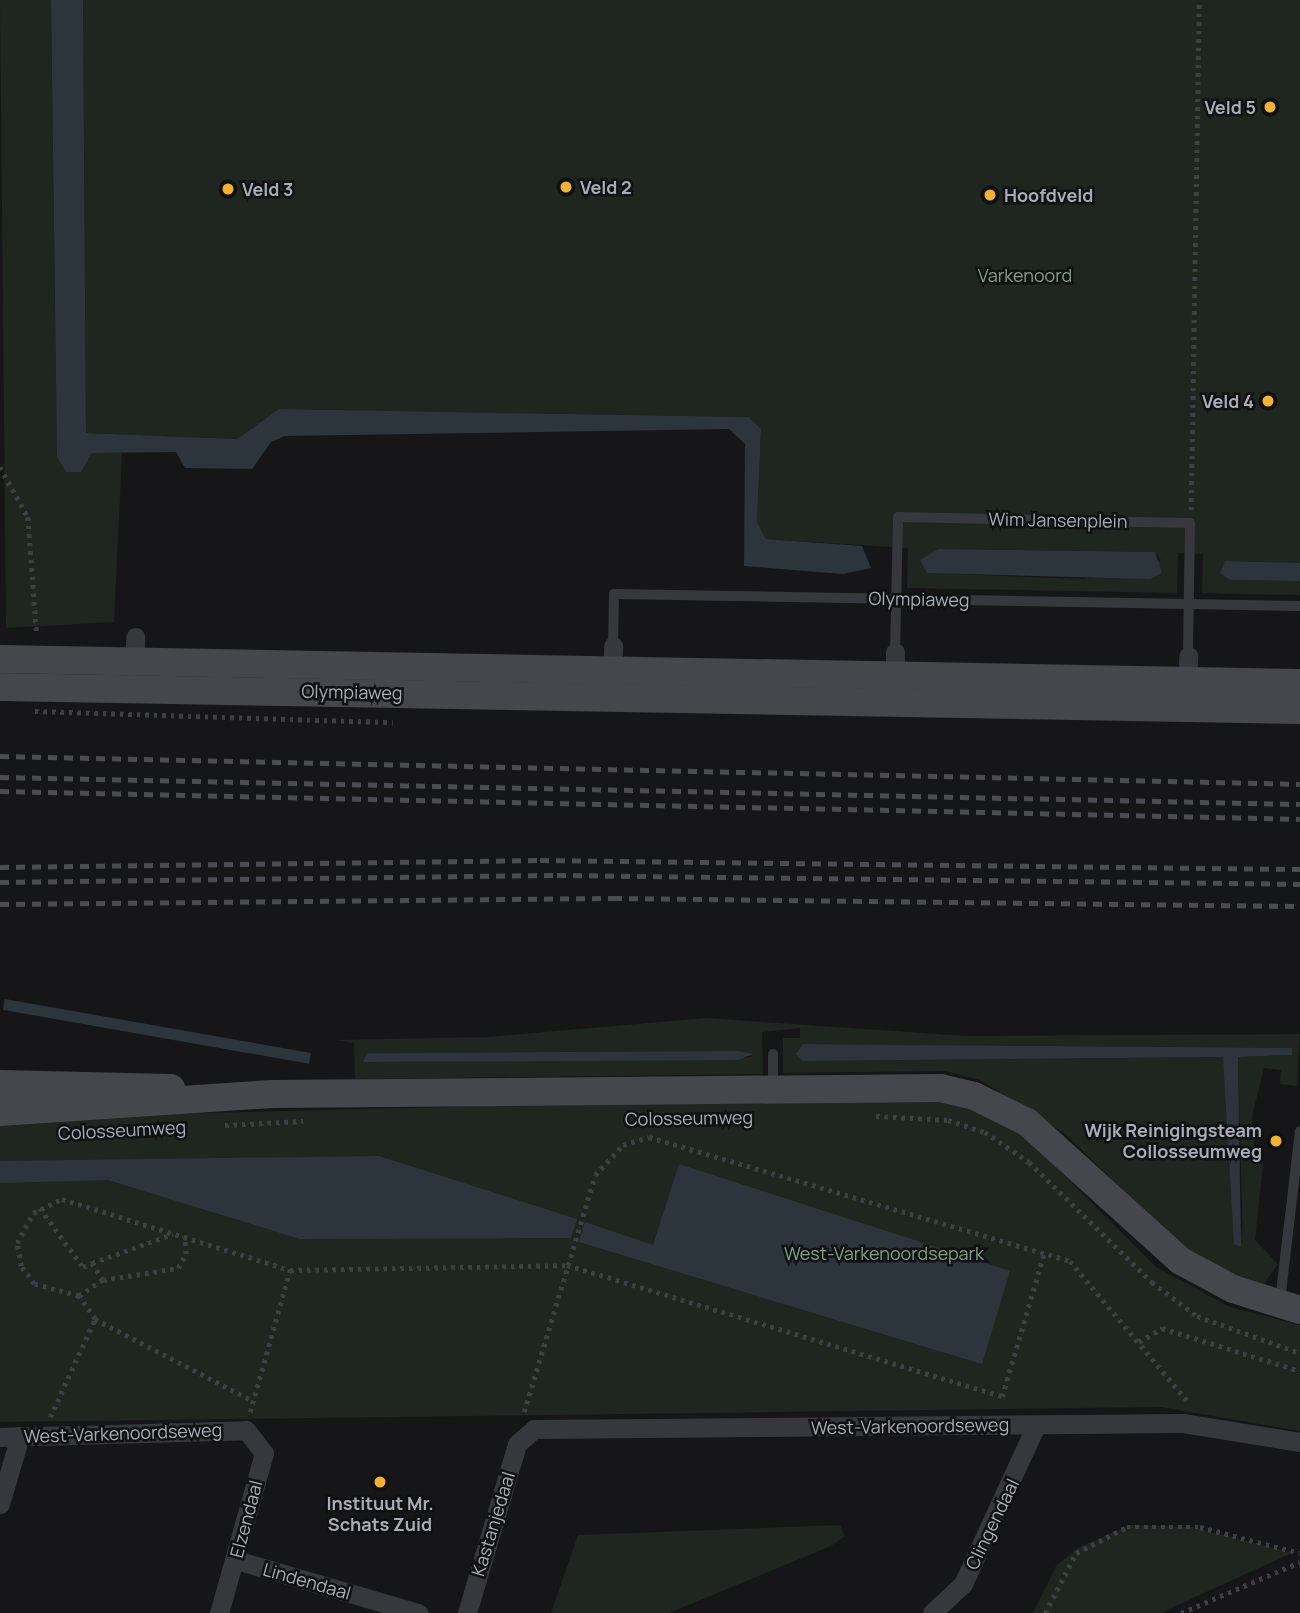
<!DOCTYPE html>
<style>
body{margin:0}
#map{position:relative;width:1300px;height:1613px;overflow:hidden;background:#161618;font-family:Manrope,sans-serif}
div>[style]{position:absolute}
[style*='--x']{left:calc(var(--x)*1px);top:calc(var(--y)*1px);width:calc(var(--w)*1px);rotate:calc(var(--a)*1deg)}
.green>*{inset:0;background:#1e261f}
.water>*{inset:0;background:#2c353c;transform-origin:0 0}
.path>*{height:4.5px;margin-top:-2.25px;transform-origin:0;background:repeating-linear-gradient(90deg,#3d3f44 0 3.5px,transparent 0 8.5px)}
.lane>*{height:10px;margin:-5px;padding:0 5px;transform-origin:5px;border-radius:5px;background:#37383d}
.street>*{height:19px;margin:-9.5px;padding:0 9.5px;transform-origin:9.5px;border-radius:9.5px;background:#37383d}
.secondary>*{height:28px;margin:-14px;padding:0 14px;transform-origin:14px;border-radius:14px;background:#45474d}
.rail>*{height:5px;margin-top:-2.5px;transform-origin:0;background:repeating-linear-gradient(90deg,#4a4c52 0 9px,transparent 0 16px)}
.dots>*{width:19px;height:19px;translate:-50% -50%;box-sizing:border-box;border:4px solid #111113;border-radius:50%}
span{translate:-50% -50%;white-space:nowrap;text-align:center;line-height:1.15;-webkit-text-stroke:5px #111113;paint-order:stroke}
.poi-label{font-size:18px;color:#a8adb8;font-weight:700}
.right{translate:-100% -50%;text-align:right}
.left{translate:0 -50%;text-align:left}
.park-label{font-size:18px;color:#7fa381}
.street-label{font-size:18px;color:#a8adb8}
</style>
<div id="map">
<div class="green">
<div style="clip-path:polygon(0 0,51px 0,57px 457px,89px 460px,91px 453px,122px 453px,114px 622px,6px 628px)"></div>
<div style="clip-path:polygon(evenodd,83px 0,1300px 0,1300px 563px,1225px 561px,1230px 580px,1300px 581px,1300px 595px,1202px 593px,1203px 554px,1178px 553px,1177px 593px,907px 588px,908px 548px,766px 539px,757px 522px,761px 429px,749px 417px,279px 409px,237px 439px,86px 433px,83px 0,938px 549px,1155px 552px,1161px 560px,1084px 579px,927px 573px,922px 560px,938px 549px)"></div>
<div style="clip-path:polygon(evenodd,706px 1018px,966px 1036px,1300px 1034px,1297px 1086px,1280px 1084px,1281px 1070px,1264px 1068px,1252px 1116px,1255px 1162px,1263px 1163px,1255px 1240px,1278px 1264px,1262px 1286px,1213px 1266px,1176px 1241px,1063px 1132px,980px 1080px,945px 1071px,783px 1073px,783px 1038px,800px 1038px,800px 1028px,762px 1032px,763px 1074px,355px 1079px,354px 1043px,336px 1040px,487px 1037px,706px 1018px,803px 1044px,1291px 1048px,1292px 1048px,1291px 1055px,1238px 1057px,1243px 1246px,1223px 1057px,803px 1061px,803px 1044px,706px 1018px,738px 1051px,753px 1057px,367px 1062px,367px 1053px,738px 1051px)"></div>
<div style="clip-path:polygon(895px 1096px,959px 1103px,1021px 1132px,1156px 1267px,1230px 1307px,1300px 1325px,1300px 1431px,1161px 1407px,0 1422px,0 1118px)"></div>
<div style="clip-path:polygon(840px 1525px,845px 1536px,831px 1546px,669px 1613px,551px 1613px,578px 1535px)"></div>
<div style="clip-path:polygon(1130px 1525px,1192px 1527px,1292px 1553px,1160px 1613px,1033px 1613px,1056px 1566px,1078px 1548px)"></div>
</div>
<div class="water">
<div style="clip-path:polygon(51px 0,83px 0,86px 433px,237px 439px,279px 409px,749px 417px,761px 429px,757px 522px,766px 539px,862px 546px,871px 568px,843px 574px,744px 566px,745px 444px,729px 429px,285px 436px,271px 442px,252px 469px,185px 468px,176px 452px,92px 453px,81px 472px,66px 472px,57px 457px)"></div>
<div style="clip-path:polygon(938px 549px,1155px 552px,1162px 573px,1150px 579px,927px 573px,920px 560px)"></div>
<div style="clip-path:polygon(1225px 561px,1300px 563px,1300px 581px,1230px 580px,1220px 573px)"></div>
<div style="clip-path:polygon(803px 1044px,1292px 1048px,1292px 1055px,1238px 1057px,1241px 1247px,1234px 1244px,1223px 1057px,803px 1061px,796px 1054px)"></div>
<div style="left:311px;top:1053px;width:11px;height:311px;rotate:100deg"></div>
<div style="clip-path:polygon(367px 1053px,738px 1051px,753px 1054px,738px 1060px,363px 1062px)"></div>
<div style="clip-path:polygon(379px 1156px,577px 1219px,571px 1238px,300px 1239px,108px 1180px,0 1183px,0 1161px)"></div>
<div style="clip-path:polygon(679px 1164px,1010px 1271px,982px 1364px,579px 1242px,585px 1222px,653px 1245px)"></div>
</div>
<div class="path">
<div style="--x:0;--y:467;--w:57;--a:60.8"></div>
<div style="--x:28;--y:517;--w:119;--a:85.7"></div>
<div style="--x:1191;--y:510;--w:510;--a:-89.1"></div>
<div style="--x:35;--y:711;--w:358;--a:1.8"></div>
<div style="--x:876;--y:1116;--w:72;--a:3.2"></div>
<div style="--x:948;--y:1120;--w:39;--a:18"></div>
<div style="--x:985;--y:1132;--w:53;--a:34.3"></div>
<div style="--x:1029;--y:1162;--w:172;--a:44.3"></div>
<div style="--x:1152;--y:1282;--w:56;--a:37.1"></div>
<div style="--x:1197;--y:1316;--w:109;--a:19.8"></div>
<div style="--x:225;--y:1125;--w:78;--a:-2.9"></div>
<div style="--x:40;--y:1208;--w:73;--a:53.9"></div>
<div style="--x:83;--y:1267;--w:10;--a:-24"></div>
<div style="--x:92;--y:1263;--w:20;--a:57"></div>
<div style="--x:103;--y:1280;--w:29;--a:146"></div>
<div style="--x:92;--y:1263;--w:86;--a:-19.7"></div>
<div style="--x:103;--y:1280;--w:76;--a:-9.1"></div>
<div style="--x:178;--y:1268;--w:16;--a:-60"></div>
<div style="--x:186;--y:1254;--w:18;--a:-96"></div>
<div style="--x:95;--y:1319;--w:178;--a:27.4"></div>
<div style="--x:1139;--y:1342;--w:27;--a:-31"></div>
<div style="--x:1162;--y:1328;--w:145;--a:17.3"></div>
<div style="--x:1002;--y:1397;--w:150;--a:-73.7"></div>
<div style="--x:250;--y:1412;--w:148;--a:-74.3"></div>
<div style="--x:524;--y:1412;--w:247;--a:-73.3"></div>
<div style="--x:595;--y:1175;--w:41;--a:-47"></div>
<div style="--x:623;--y:1145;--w:27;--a:-17"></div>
<div style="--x:649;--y:1137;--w:439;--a:16.4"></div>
<div style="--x:1070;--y:1261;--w:187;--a:50"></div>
<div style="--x:50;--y:1417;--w:108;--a:-65.3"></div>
<div style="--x:95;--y:1319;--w:28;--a:-125"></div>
<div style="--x:79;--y:1296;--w:47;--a:-165.1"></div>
<div style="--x:34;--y:1284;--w:22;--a:-126"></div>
<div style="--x:21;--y:1266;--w:23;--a:-100"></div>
<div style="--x:17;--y:1243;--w:34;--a:-62"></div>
<div style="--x:33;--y:1213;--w:32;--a:-26"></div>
<div style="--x:62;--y:1199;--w:239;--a:17.3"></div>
<div style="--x:290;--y:1270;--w:277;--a:-1"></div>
<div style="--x:567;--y:1265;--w:454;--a:16.8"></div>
<div style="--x:1045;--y:1613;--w:68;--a:-62.7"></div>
<div style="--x:1076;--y:1553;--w:57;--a:-27"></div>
<div style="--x:1127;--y:1527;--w:73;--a:0"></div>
<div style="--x:1200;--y:1527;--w:103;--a:14.6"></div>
<div style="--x:1181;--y:1613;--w:129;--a:-23.2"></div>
</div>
<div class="lane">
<div style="--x:613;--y:646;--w:52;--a:-88.9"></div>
<div style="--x:614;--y:594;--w:686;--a:1"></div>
<div style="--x:895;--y:652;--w:135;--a:-88.7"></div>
<div style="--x:898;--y:517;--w:292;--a:1.2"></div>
<div style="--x:1190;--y:523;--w:133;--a:90.9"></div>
<div style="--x:773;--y:1054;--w:33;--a:90"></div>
<div style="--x:1280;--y:1301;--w:171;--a:-83.3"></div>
</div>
<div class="street">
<div style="--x:134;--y:674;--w:37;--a:-88"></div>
<div style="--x:612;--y:681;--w:35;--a:-88"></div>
<div style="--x:895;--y:685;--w:33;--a:-90"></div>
<div style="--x:1187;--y:693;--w:37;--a:-88"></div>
<div style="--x:0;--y:1437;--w:246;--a:-1.6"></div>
<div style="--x:246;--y:1430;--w:29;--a:52"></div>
<div style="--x:264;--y:1453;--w:166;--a:105.7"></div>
<div style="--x:0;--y:1504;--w:71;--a:-73.6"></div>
<div style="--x:236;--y:1560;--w:190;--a:16.2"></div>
<div style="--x:467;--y:1613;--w:176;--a:-73.5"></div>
<div style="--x:517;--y:1444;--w:23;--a:-41"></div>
<div style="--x:534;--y:1429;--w:649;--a:-0.53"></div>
<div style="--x:1183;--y:1423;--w:119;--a:9.2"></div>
<div style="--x:932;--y:1613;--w:42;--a:-43.1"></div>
<div style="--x:963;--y:1584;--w:175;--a:-65.3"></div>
</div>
<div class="secondary">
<div style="--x:0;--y:659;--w:1300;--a:1.06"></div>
<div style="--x:0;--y:687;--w:1300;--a:1.01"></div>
<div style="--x:0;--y:1084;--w:171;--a:1.3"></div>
<div style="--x:0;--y:1112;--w:273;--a:-3.8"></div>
<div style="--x:272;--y:1094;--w:668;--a:-0.51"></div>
<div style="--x:940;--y:1088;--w:35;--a:13"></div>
<div style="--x:974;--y:1096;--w:59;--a:26.1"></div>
<div style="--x:1027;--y:1122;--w:207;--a:42.1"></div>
<div style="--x:1181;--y:1261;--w:59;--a:28.3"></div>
<div style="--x:1233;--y:1289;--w:70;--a:17.4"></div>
</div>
<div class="rail">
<div style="--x:0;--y:756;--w:1300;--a:1.23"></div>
<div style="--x:0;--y:777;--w:1300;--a:1.19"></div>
<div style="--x:0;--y:791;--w:1300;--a:1.23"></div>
<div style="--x:0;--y:867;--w:540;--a:-0.74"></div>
<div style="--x:540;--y:860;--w:760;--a:0.68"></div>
<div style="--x:0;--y:882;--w:557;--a:-0.72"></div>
<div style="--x:557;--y:875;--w:743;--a:0.69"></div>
<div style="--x:0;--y:904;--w:613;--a:-0.56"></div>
<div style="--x:613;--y:898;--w:687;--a:0.67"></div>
</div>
<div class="dots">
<div style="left:1270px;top:107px;background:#f2b134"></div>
<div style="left:566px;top:187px;background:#f2b134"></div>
<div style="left:228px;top:189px;background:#f2b134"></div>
<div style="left:990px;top:195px;background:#f2b134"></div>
<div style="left:1268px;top:401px;background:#f2b134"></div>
<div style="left:1276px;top:1141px;background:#f2b134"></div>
<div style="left:380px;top:1482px;background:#f2b134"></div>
</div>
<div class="poi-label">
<span class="right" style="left:1256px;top:107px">Veld 5</span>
<span class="left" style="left:580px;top:187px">Veld 2</span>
<span class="left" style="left:242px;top:189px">Veld 3</span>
<span class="left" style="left:1004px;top:195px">Hoofdveld</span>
<span class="right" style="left:1254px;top:401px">Veld 4</span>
<span class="right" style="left:1262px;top:1141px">Wijk Reinigingsteam<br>Collosseumweg</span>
<span style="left:380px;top:1514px">Instituut Mr.<br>Schats Zuid</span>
</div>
<div class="park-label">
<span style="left:1025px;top:275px">Varkenoord</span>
<span style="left:884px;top:1253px">West-Varkenoordsepark</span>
</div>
<div class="street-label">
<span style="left:1058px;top:520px;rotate:1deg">Wim Jansenplein</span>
<span style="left:919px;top:599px;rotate:1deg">Olympiaweg</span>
<span style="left:352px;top:692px;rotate:1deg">Olympiaweg</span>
<span style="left:689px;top:1118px;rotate:-1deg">Colosseumweg</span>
<span style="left:122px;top:1130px;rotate:-3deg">Colosseumweg</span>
<span style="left:910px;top:1426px;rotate:-1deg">West-Varkenoordseweg</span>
<span style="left:123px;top:1433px;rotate:-2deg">West-Varkenoordseweg</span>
<span style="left:246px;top:1519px;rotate:-75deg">Elzendaal</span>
<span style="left:493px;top:1524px;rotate:-73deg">Kastanjedaal</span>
<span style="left:992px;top:1524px;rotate:-64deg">Clingendaal</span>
<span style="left:307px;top:1581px;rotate:16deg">Lindendaal</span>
</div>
</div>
